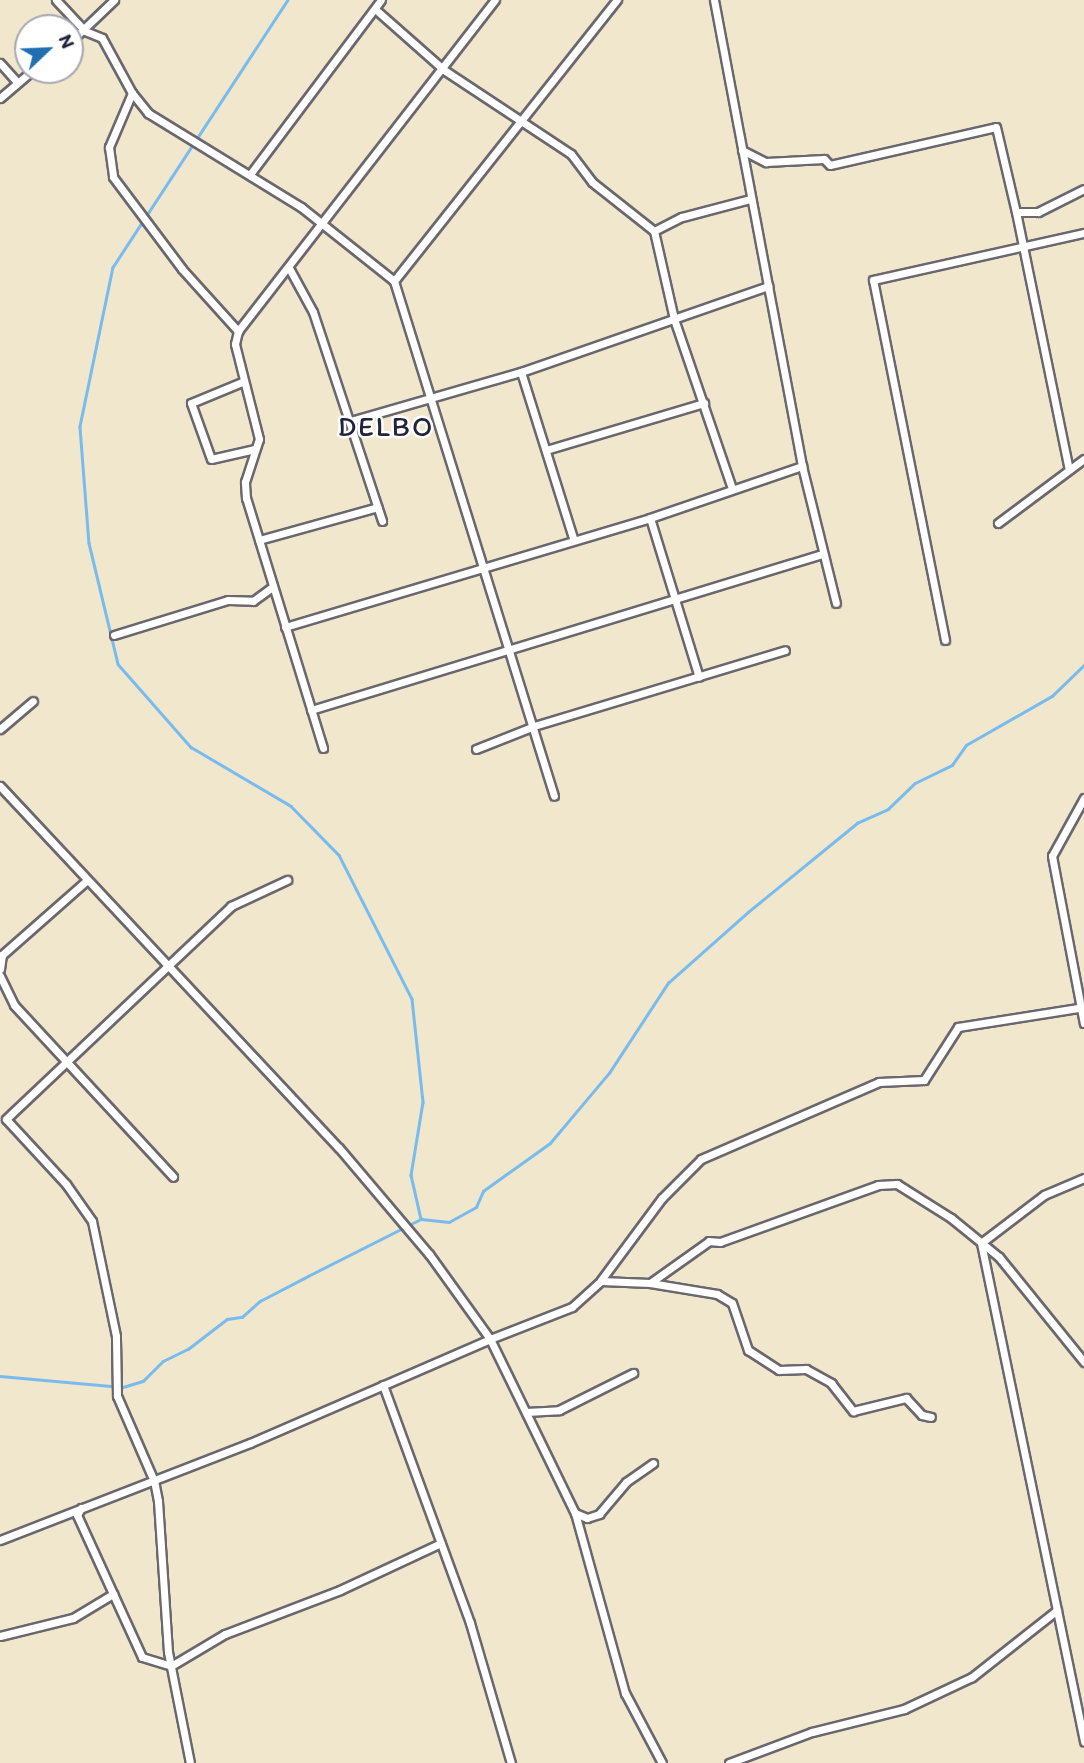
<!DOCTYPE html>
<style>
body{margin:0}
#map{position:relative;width:1084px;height:1763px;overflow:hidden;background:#f0e7cc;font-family:Itim,sans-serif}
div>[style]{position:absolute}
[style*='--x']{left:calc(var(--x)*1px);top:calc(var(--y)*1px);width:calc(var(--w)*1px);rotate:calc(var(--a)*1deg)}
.stream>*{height:2.5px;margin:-1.25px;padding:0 1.25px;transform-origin:1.25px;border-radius:1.25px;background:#78bbee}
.roads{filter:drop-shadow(2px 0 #6a676e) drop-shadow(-2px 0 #6a676e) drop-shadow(0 2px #6a676e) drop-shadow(0 -2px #6a676e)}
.minor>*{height:7px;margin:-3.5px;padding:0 3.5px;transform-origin:3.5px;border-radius:3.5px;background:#fff}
span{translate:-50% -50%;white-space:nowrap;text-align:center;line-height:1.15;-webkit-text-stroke:5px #fff;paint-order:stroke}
.quarter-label{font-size:28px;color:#22223b;letter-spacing:2px}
.north{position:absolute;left:14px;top:14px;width:70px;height:70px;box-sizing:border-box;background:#fff;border:2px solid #a7a7b1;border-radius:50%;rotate:67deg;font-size:19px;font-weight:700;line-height:28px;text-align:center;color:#22223b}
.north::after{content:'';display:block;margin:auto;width:24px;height:32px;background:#1f6fb2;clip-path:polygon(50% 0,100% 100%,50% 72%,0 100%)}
</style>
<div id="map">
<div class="stream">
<div style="--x:288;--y:0;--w:319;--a:123.2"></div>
<div style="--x:113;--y:267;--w:163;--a:101.7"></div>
<div style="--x:80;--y:427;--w:116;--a:85.6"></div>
<div style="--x:89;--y:543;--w:124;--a:76.5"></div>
<div style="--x:118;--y:664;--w:111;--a:48.7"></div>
<div style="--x:191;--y:747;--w:116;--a:30.5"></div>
<div style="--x:291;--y:806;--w:69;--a:45.6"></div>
<div style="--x:339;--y:855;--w:161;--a:63.1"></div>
<div style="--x:412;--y:999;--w:104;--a:83.9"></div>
<div style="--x:423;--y:1102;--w:74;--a:99.3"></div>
<div style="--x:411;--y:1175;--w:45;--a:77.2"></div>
<div style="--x:0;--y:1376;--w:111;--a:5.1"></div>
<div style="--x:123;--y:1387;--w:21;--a:-17"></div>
<div style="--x:143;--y:1381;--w:28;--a:-45"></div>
<div style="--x:163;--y:1361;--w:28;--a:-26"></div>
<div style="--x:188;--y:1349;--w:49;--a:-37.6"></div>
<div style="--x:227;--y:1319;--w:15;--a:-8"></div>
<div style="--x:242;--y:1317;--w:24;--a:-42"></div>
<div style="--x:260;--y:1301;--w:54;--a:-27.5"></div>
<div style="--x:308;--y:1276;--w:127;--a:-26.8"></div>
<div style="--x:421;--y:1219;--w:28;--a:6"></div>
<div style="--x:449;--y:1222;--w:31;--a:-29"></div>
<div style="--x:476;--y:1207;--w:17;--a:-66"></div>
<div style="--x:483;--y:1191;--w:82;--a:-35.6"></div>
<div style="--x:550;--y:1143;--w:92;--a:-49.9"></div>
<div style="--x:609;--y:1073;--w:108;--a:-56.8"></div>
<div style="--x:668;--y:983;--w:107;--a:-41.6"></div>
<div style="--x:748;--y:912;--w:141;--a:-39.2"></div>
<div style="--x:857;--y:823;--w:34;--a:-24"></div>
<div style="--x:888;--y:809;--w:37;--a:-44"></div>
<div style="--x:915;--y:783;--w:41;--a:-25.9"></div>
<div style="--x:952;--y:765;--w:24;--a:-55"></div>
<div style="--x:966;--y:745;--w:99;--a:-29.7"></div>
<div style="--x:1052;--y:696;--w:45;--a:-44.1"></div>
</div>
<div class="roads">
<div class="minor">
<div style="--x:56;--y:0;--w:42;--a:46.9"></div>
<div style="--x:85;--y:31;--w:18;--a:22"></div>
<div style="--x:102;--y:38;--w:63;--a:61.4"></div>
<div style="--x:132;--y:93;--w:26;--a:51"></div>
<div style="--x:148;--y:113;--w:180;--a:31.6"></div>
<div style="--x:301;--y:207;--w:119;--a:38.5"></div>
<div style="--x:394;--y:281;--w:539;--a:72.74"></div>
<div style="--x:714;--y:0;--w:474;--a:79.3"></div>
<div style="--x:802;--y:466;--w:141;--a:76.1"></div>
<div style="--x:375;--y:9;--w:92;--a:41.5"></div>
<div style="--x:444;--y:70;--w:152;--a:33.5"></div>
<div style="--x:571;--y:154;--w:35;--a:53"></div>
<div style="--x:592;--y:182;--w:79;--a:38.3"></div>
<div style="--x:654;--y:231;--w:31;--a:-27"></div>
<div style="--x:682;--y:217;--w:70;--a:-14.8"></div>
<div style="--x:70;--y:42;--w:61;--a:-43.7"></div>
<div style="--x:0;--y:63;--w:25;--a:48"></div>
<div style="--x:132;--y:93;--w:59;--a:113.1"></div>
<div style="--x:109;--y:147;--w:30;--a:82"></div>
<div style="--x:113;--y:177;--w:115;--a:53.1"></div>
<div style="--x:182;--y:269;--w:84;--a:47.9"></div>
<div style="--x:0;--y:98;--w:43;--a:-40.3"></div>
<div style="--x:742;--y:150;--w:27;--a:27"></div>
<div style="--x:766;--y:162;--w:58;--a:-3"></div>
<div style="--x:824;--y:159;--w:8;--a:45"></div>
<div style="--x:830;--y:165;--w:170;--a:-12.9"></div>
<div style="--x:996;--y:127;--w:87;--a:76.8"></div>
<div style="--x:1016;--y:212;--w:22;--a:0"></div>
<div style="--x:1038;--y:212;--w:51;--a:-26.6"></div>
<div style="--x:251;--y:173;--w:216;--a:-53.1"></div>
<div style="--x:1016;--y:212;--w:263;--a:78.4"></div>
<div style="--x:654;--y:231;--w:90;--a:77.2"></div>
<div style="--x:674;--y:319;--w:179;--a:71.1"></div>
<div style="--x:289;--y:268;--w:50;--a:61.4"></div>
<div style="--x:313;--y:312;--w:220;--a:71.7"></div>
<div style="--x:394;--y:281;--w:359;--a:-51.6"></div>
<div style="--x:521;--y:372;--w:174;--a:72.6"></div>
<div style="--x:242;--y:382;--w:55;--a:157.6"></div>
<div style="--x:191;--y:403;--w:59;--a:70.3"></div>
<div style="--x:211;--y:459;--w:45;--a:-12.8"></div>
<div style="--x:351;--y:421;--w:177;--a:-16.1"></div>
<div style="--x:521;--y:372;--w:262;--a:-19.2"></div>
<div style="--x:546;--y:450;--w:165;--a:-16.6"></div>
<div style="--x:650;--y:518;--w:166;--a:72.9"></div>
<div style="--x:998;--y:523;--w:107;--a:-36.7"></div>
<div style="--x:259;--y:540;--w:123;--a:-15.5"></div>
<div style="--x:285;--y:627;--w:381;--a:-16.6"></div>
<div style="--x:650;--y:518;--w:161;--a:-18.9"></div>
<div style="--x:114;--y:635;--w:119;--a:-17.1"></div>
<div style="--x:228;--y:600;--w:25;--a:2"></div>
<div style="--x:253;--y:601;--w:24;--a:-36"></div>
<div style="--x:945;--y:640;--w:367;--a:-101.3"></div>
<div style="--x:873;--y:280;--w:216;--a:-12.6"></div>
<div style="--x:311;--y:710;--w:534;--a:-16.98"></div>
<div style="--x:0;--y:729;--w:43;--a:-40.3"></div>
<div style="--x:323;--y:748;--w:262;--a:-107.1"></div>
<div style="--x:246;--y:498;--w:16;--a:-94"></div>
<div style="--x:245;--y:482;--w:45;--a:-72"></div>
<div style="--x:259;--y:439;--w:98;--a:-104.2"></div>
<div style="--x:235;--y:344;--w:13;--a:-77"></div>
<div style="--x:238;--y:331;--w:419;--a:-52.2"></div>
<div style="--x:476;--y:749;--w:62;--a:-21.6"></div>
<div style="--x:534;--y:726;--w:262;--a:-16.8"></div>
<div style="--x:0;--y:786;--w:496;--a:46.9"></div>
<div style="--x:339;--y:1148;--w:139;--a:49.7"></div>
<div style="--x:429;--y:1254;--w:105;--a:54.3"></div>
<div style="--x:490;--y:1339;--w:88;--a:-21.3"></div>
<div style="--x:572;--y:1307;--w:39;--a:-42"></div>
<div style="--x:601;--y:1281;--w:49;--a:2.3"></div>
<div style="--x:650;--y:1283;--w:72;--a:-35.4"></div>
<div style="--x:709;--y:1241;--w:11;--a:5"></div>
<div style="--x:720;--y:1242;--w:168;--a:-19.8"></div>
<div style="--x:878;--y:1185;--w:19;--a:-3"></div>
<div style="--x:897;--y:1184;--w:64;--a:32.2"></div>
<div style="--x:951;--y:1218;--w:62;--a:39.1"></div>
<div style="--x:999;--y:1257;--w:135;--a:51"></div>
<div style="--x:1084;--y:798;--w:66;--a:118.9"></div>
<div style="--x:1052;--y:856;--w:170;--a:79.2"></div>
<div style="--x:0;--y:969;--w:14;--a:-82"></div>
<div style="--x:2;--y:955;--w:113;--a:-41.4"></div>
<div style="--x:0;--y:976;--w:32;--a:64"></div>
<div style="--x:14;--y:1005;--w:234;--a:47.2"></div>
<div style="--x:1084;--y:1178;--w:43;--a:157"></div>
<div style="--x:1044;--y:1195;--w:79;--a:142.7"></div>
<div style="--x:981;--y:1243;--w:509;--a:78.31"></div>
<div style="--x:601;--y:1280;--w:102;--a:-53.4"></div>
<div style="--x:662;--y:1198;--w:55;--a:-45"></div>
<div style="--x:701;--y:1159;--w:194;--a:-23.4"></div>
<div style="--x:879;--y:1082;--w:45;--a:-2.5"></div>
<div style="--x:924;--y:1080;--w:63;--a:-57.3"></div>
<div style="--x:958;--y:1027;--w:128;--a:-9"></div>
<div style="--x:650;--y:1283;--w:68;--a:9.3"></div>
<div style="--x:717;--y:1294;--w:17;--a:31"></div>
<div style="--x:732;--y:1303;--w:50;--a:71.2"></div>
<div style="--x:748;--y:1350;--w:37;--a:33"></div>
<div style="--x:779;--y:1370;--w:27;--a:-2"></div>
<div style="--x:806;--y:1369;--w:29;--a:29"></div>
<div style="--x:831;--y:1383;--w:36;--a:52"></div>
<div style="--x:853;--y:1411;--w:55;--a:-13.8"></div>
<div style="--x:906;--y:1398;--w:23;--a:47"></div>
<div style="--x:922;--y:1415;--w:9;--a:13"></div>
<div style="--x:383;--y:1385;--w:253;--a:69.9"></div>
<div style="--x:470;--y:1623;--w:146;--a:73.7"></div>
<div style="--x:526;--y:1412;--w:33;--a:-3"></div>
<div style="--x:559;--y:1410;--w:83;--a:-26.6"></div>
<div style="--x:81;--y:1508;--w:8;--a:120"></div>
<div style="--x:77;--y:1515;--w:156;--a:65.4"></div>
<div style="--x:142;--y:1657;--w:30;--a:17"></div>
<div style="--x:171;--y:1666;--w:63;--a:-30.7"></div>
<div style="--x:225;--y:1634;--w:123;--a:-20.9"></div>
<div style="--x:340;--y:1590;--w:111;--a:-25"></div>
<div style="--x:575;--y:1513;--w:13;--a:23"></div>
<div style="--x:587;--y:1518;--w:13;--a:-18"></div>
<div style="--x:599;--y:1514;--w:42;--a:-49.8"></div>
<div style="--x:626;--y:1482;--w:33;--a:-35"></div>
<div style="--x:0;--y:1540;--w:268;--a:-21.2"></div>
<div style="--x:250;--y:1443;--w:262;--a:-23.4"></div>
<div style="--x:490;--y:1339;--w:194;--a:64"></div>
<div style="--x:575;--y:1513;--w:187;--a:74.5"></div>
<div style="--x:625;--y:1693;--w:79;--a:62.1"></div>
<div style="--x:0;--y:1636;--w:75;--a:-13.9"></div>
<div style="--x:73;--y:1618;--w:47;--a:-31"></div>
<div style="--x:190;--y:1763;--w:113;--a:-101.2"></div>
<div style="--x:168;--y:1652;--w:151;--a:-93.8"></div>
<div style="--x:158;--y:1501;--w:20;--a:-101"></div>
<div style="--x:154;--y:1481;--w:93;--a:-113.5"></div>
<div style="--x:117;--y:1396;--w:60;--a:-91"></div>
<div style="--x:116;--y:1336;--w:117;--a:-101.8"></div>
<div style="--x:92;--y:1221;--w:45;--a:-125.1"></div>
<div style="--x:66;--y:1184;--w:88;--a:-132.7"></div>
<div style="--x:6;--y:1119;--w:310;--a:-43.4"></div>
<div style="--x:231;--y:906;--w:62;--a:-24.9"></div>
<div style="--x:729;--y:1763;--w:89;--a:-20.5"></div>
<div style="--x:812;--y:1732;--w:95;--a:-14"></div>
<div style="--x:904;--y:1709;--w:75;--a:-25.2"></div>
<div style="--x:972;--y:1677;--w:108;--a:-38.2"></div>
</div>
</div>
<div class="quarter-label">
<span style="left:386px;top:426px">DELBO</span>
</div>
<div class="north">N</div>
</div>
